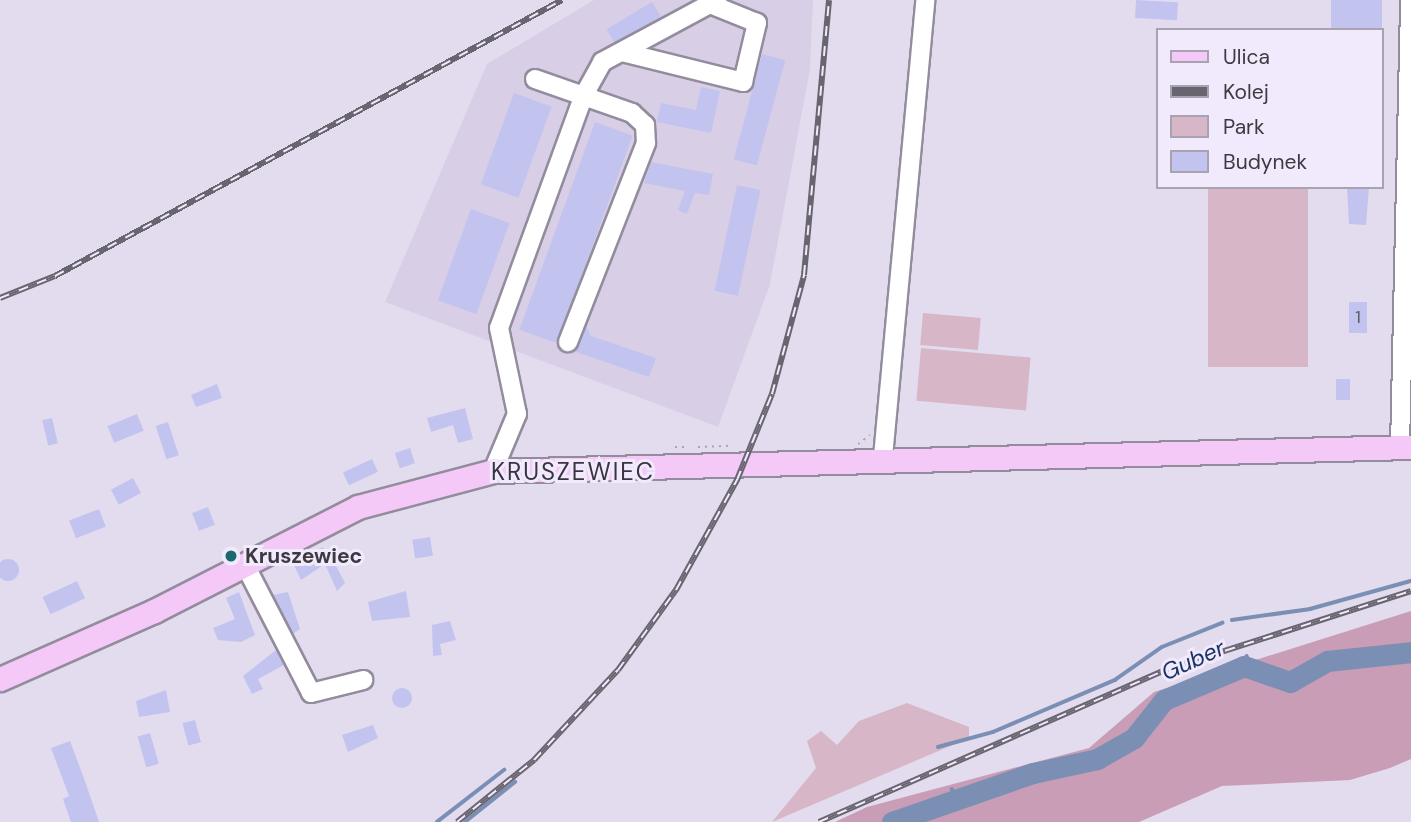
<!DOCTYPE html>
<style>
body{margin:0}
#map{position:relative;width:1411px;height:822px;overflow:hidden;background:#e3dcef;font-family:"DM Sans",sans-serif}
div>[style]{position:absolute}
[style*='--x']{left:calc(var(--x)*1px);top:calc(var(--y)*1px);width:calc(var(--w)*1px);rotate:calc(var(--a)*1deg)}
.built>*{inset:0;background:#d8cee6}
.green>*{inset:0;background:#d6b6c7;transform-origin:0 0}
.forest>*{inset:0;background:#c99db5}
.stream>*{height:3.5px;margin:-1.75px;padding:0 1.75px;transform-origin:1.75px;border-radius:1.75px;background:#7b8fb5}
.river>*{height:21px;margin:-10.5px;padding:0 10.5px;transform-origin:10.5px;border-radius:10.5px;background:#7b8fb5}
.building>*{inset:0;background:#c2c4ef;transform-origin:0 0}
.round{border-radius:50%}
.path>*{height:2px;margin-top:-1px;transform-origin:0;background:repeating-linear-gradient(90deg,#a9a4b3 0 2px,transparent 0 7px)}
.roads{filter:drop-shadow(2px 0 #938c9d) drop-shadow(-2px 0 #938c9d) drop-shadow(0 2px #938c9d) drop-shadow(0 -2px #938c9d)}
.minor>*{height:18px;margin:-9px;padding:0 9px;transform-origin:9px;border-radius:9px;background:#fff}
.major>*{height:23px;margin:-11.5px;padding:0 11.5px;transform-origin:11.5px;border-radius:11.5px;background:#f4c9f7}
.rail>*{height:6px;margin-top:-3px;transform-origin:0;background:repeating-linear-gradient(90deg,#f1e9fc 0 10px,#696570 0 20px);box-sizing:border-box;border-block:2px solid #696570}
.dots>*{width:19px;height:19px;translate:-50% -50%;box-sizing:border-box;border:4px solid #f1e9fc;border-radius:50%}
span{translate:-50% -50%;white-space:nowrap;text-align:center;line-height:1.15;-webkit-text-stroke:6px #f1e9fc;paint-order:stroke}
.number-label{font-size:18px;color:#5e5c6c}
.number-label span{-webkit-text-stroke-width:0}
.poi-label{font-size:21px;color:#3c3941;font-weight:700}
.left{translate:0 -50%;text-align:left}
.water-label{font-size:23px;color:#1a3364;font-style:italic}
.quarter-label{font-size:24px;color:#3a3442;letter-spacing:2px}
.legend{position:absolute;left:1156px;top:28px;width:228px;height:161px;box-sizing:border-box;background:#f1e9fc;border:2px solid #a9a3b1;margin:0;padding:9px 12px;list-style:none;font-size:21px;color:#3c3941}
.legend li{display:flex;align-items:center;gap:14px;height:35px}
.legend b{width:35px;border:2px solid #a9a3b1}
</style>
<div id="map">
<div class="built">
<div style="clip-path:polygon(594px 0,813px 0,810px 69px,770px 284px,718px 427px,385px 302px,487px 64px)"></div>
</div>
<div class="green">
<div style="left:1208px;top:187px;width:100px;height:180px"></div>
<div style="left:923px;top:313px;width:58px;height:32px;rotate:5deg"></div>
<div style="left:921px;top:348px;width:110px;height:53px;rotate:5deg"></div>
<div style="clip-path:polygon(907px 703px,969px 727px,969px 738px,772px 822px,816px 768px,807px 741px,821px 731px,837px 745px,859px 721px)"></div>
</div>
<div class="forest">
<div style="clip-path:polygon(1411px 611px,1411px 759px,1390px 768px,1350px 780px,1222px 786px,1139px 822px,835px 822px,867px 807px,1089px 748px,1154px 692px)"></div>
</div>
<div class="stream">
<div style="--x:1232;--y:620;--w:79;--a:-8"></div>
<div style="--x:1310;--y:609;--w:105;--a:-15.5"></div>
<div style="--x:1247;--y:656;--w:10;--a:73"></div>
<div style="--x:938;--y:747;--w:57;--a:-15.3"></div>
<div style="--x:993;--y:732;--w:133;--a:-23.1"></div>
<div style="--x:1115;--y:680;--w:57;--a:-35.1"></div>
<div style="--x:1162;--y:647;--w:65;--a:-21.8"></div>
<div style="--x:952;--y:789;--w:14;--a:54"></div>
<div style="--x:437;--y:822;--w:85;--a:-37.8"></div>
<div style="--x:465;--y:822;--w:64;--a:-38.7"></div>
</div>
<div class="river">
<div style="--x:892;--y:822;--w:149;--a:-19.2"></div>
<div style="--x:1033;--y:773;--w:66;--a:-12.3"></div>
<div style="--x:1097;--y:759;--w:43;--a:-29.6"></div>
<div style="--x:1134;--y:738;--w:48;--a:-51.7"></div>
<div style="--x:1164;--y:700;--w:87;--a:-23"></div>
<div style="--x:1244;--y:666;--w:49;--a:19.2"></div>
<div style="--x:1290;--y:682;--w:43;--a:-29.6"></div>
<div style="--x:1327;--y:661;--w:84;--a:-6.1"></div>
</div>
<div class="building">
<div style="left:1136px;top:0;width:42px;height:18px;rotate:3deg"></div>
<div style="left:1331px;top:0;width:51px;height:30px"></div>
<div style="left:652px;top:2px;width:17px;height:53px;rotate:59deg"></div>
<div style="left:762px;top:54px;width:24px;height:109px;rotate:15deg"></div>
<div style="clip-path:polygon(701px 87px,720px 91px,711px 133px,657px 122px,661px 103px,696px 110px)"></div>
<div style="left:514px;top:93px;width:40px;height:97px;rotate:20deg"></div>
<div style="left:595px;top:122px;width:40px;height:221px;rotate:20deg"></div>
<div style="clip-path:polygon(651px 162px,713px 174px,709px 195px,695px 193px,687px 214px,678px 210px,685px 191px,644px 183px)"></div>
<div style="left:737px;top:185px;width:24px;height:108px;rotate:12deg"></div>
<div style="clip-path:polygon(1347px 187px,1369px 187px,1366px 225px,1349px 224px)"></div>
<div style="left:471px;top:209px;width:41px;height:97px;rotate:20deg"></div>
<div style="left:1349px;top:302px;width:18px;height:31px"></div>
<div style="clip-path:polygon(586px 326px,591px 336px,656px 358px,649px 377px,576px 352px)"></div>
<div style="left:1336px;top:379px;width:14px;height:21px"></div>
<div style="clip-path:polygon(217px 384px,222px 398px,196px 407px,191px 395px)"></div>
<div style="clip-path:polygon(465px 408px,473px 439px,458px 443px,453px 425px,431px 432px,427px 418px)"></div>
<div style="left:137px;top:414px;width:18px;height:32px;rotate:68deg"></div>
<div style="left:52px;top:418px;width:26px;height:10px;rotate:77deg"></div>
<div style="left:168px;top:422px;width:35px;height:13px;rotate:72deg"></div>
<div style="left:410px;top:448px;width:16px;height:16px;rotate:72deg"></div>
<div style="left:372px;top:459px;width:14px;height:32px;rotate:65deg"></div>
<div style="left:133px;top:478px;width:17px;height:25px;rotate:62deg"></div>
<div style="left:208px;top:507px;width:19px;height:17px;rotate:69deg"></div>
<div style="left:99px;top:509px;width:19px;height:32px;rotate:69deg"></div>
<div style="left:430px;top:537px;width:19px;height:18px;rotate:81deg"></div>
<div style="clip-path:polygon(323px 547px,330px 562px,325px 564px,334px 562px,345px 583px,337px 591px,325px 564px,301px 580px,293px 563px)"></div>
<div class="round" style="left:-3px;top:559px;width:22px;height:22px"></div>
<div style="left:77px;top:581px;width:19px;height:38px;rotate:65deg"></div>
<div style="clip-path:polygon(406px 591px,410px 617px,372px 621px,368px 602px)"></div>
<div style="clip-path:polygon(239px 592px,255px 635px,241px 642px,218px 640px,213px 628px,235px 619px,226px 598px)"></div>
<div style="clip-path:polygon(288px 592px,300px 629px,293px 634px,273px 595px)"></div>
<div style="clip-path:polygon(450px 621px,456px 640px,440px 644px,442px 655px,433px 656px,432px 625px)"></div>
<div style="clip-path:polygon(276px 650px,284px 665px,258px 679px,263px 689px,252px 694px,243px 676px)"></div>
<div class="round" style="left:392px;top:688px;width:20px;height:20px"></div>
<div style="clip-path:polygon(166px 690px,170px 712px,139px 717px,136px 701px)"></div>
<div style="left:195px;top:720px;width:23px;height:13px;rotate:75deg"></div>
<div style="clip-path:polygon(373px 725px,378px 738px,348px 752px,342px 735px)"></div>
<div style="left:150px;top:733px;width:32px;height:13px;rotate:74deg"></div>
<div style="clip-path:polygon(70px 741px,86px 784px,99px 822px,71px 822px,63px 799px,69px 796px,51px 748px)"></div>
</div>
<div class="path">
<div style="--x:858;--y:444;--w:15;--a:-37"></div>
<div style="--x:675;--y:447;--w:11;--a:0"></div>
<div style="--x:698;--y:447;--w:33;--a:-2"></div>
</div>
<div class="roads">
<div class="minor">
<div style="--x:622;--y:52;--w:125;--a:13.9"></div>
<div style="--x:743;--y:82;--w:61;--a:-76.7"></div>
<div style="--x:757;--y:23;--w:45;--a:-158"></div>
<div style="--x:535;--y:79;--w:103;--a:19.3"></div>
<div style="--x:632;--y:113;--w:18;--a:43"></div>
<div style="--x:645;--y:125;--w:18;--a:87"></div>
<div style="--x:646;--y:143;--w:214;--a:111.4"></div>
<div style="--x:1400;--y:447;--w:447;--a:-88.7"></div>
<div style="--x:883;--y:457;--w:459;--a:-84.7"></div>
<div style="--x:493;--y:471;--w:62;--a:-67.2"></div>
<div style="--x:517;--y:414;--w:88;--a:-101.8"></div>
<div style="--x:499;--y:328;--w:248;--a:-70"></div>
<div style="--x:584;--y:95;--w:38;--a:-61"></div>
<div style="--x:602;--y:62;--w:131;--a:-28.3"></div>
<div style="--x:244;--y:563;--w:146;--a:62.7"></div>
<div style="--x:311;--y:693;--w:54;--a:-14"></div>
</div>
<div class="major">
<div style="--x:0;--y:679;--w:168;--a:-23.8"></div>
<div style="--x:154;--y:611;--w:229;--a:-27"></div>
<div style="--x:358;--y:507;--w:140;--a:-14.9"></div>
<div style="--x:493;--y:471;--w:918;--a:-1.5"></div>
</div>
</div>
<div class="rail">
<div style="--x:0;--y:298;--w:59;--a:-21.8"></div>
<div style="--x:55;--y:276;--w:577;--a:-28.56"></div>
<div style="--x:457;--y:822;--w:99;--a:-38.8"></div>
<div style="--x:534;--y:760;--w:123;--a:-47"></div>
<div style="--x:618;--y:670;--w:99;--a:-54.1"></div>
<div style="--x:676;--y:590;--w:126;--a:-61"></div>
<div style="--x:737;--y:480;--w:93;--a:-67.9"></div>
<div style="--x:772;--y:394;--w:123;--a:-74.9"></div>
<div style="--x:804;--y:275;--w:276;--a:-84.8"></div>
<div style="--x:819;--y:822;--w:381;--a:-23.7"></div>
<div style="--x:1168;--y:669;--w:255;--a:-17.8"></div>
</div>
<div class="dots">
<div style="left:231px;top:556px;background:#1b696c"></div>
</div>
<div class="number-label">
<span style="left:1358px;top:317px">1</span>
</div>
<div class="poi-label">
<span class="left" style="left:245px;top:556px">Kruszewiec</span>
</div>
<div class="water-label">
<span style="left:1193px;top:660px;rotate:-24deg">Guber</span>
</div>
<div class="quarter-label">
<span style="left:573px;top:472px">KRUSZEWIEC</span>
</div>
<ul class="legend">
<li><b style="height:9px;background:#f4c9f7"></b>Ulica</li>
<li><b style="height:9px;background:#696570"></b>Kolej</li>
<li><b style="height:19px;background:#d6b6c7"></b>Park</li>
<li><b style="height:19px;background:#c2c4ef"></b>Budynek</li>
</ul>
</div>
